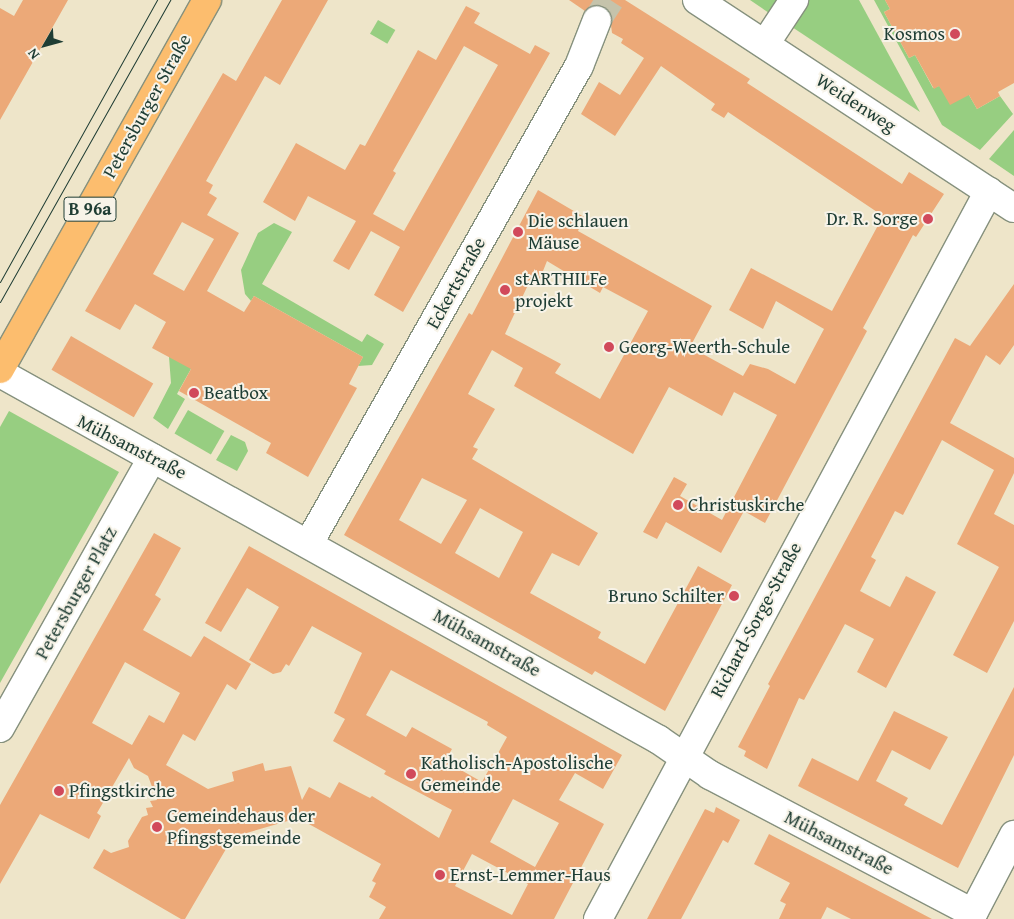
<!DOCTYPE html>
<meta charset="utf-8">
<style>
body{margin:0}
#map{position:relative;width:1014px;height:919px;overflow:hidden;background:#eee5c9;font-family:"Gentium Book Plus",serif}
div>[style]{position:absolute}
[style*='--x']{left:calc(var(--x)*1px);top:calc(var(--y)*1px);width:calc(var(--w)*1px);rotate:calc(var(--a)*1deg)}
.green>*{inset:0;background:#97ce81;transform-origin:0 0}
.building>*{inset:0;background:#eca978;transform-origin:0 0}
.minor-tunnel>*{height:28px;margin-top:-14px;transform-origin:0;background:repeating-linear-gradient(90deg,#c5c3ab 0 28px,transparent 0 42px)}
.roads{filter:drop-shadow(1px 0 #86917e) drop-shadow(-1px 0 #86917e) drop-shadow(0 1px #86917e) drop-shadow(0 -1px #86917e)}
.minor>*{height:28px;margin:-14px;padding:0 14px;transform-origin:14px;border-radius:14px;background:#fff}
.major>*{height:28px;margin:-14px;padding:0 14px;transform-origin:14px;border-radius:14px;background:#fcbd6e}
.tram>*{height:1px;margin:-0.5px;padding:0 0.5px;transform-origin:0.5px;border-radius:0.5px;background:#1f3d34}
.dots>*{width:14px;height:14px;translate:-50% -50%;box-sizing:border-box;border:2px solid #f7f3e8;border-radius:50%}
span{translate:-50% -50%;white-space:nowrap;text-align:center;line-height:1.15;-webkit-text-stroke:4px #f7f3e8;paint-order:stroke}
.shield-label span{padding:1px 4px;background:#f7f3e8;border:1px solid;border-radius:4px;-webkit-text-stroke-width:0}
.shield-label{font-size:18px;color:#1f3d34;font-weight:700}
.poi-label{font-size:19px;color:#1f3d34}
.right{translate:-100% -50%;text-align:right}
.left{translate:0 -50%;text-align:left}
.street-label{font-size:19px;color:#1f3d34}
.north{position:absolute;left:20px;top:20px;width:50px;height:50px;-webkit-text-stroke:4px #f7f3e8;paint-order:stroke;rotate:232deg;font-size:14px;font-weight:700;line-height:20px;text-align:center;color:#1f3d34}
.north::after{content:'';display:block;margin:auto;width:18px;height:22px;background:#1f3d34;clip-path:polygon(50% 0,100% 100%,50% 72%,0 100%)}
</style>
<div id="map">
<div class="green">
<div style="clip-path:polygon(750px 0,778px 0,769px 13px)"></div>
<div style="clip-path:polygon(809px 0,859px 0,920px 112px,792px 27px)"></div>
<div style="clip-path:polygon(874px 0,885px 0,890px 9px,884px 12px,909px 58px,915px 55px,933px 88px,939px 86px,969px 95px,977px 109px,1000px 96px,1013px 114px,980px 150px,942px 125px)"></div>
<div style="left:378px;top:20px;width:20px;height:16px;rotate:30deg"></div>
<div style="clip-path:polygon(1014px 130px,1014px 176px,989px 159px)"></div>
<div style="clip-path:polygon(274px 223px,292px 232px,262px 284px,362px 342px,367px 334px,384px 344px,372px 365px,358px 366px,363px 357px,254px 296px,251px 301px,245px 294px,241px 270px,258px 233px)"></div>
<div style="clip-path:polygon(222px 313px,177px 394px,185px 399px,168px 429px,153px 418px,171px 383px,169px 357px,193px 316px)"></div>
<div style="left:188px;top:410px;width:42px;height:27px;rotate:30deg"></div>
<div style="clip-path:polygon(9px 411px,119px 472px,0 683px,0 427px)"></div>
<div style="clip-path:polygon(231px 435px,245px 442px,248px 451px,237px 471px,216px 460px)"></div>
</div>
<div class="building">
<div style="clip-path:polygon(23px 0,68px 0,0 120px,0 8px,14px 16px)"></div>
<div style="clip-path:polygon(evenodd,282px 0,328px 0,280px 85px,265px 76px,206px 181px,213px 185px,209px 193px,217px 198px,207px 215px,239px 233px,207px 291px,244px 312px,254px 296px,363px 357px,349px 384px,357px 388px,308px 477px,266px 453px,271px 443px,179px 391px,191px 369px,152px 348px,166px 322px,135px 304px,120px 330px,85px 311px,223px 73px,236px 81px,282px 0,182px 222px,214px 239px,184px 291px,153px 274px,182px 222px)"></div>
<div style="clip-path:polygon(evenodd,569px 0,625px 0,750px 79px,747px 83px,902px 184px,909px 172px,944px 194px,916px 237px,913px 235px,863px 328px,867px 331px,765px 523px,744px 511px,721px 553px,666px 522px,657px 539px,643px 532px,674px 477px,687px 484px,680px 496px,722px 520px,777px 415px,734px 392px,722px 416px,669px 387px,633px 454px,514px 386px,523px 368px,492px 350px,468px 394px,495px 409px,473px 447px,478px 449px,472px 459px,598px 533px,579px 566px,552px 553px,530px 593px,601px 632px,598px 638px,645px 664px,698px 566px,732px 585px,665px 711px,595px 671px,592px 675px,344px 535px,469px 313px,472px 315px,538px 190px,584px 217px,578px 231px,712px 306px,690px 347px,743px 376px,750px 364px,768px 369px,795px 384px,824px 329px,776px 301px,763px 329px,729px 310px,751px 268px,832px 311px,883px 216px,728px 112px,724px 118px,711px 110px,715px 104px,661px 66px,615px 136px,581px 114px,599px 82px,620px 95px,644px 58px,621px 43px,623px 39px,612px 33px,609px 10px,595px 5px,585px 11px,569px 0,547px 261px,600px 293px,603px 287px,648px 311px,600px 399px,555px 373px,561px 364px,505px 334px,528px 285px,537px 286px,547px 261px,569px 0,422px 478px,467px 500px,441px 544px,399px 520px,422px 478px,569px 0,480px 508px,523px 532px,499px 578px,455px 553px,480px 508px)"></div>
<div style="clip-path:polygon(885px 0,1014px 0,1014px 83px,998px 92px,1000px 96px,977px 109px,969px 95px,950px 105px,939px 86px,934px 89px,915px 55px,909px 58px,884px 12px,890px 9px)"></div>
<div style="clip-path:polygon(evenodd,466px 6px,480px 13px,474px 23px,530px 54px,535px 45px,550px 53px,403px 312px,374px 295px,400px 247px,371px 231px,349px 270px,333px 261px,356px 221px,308px 196px,295px 221px,263px 202px,296px 143px,345px 170px,360px 144px,365px 146px,418px 50px,436px 60px,466px 6px,464px 46px,498px 65px,404px 231px,373px 214px,396px 173px,393px 171px,464px 46px)"></div>
<div style="clip-path:polygon(1014px 284px,1014px 345px,1000px 365px,986px 355px,950px 423px,1014px 458px,1014px 473px,994px 514px,1014px 525px,1014px 621px,987px 673px,953px 655px,999px 567px,957px 544px,994px 470px,942px 440px,903px 515px,895px 511px,871px 557px,876px 560px,860px 591px,890px 607px,906px 576px,936px 592px,886px 688px,857px 672px,874px 639px,845px 624px,804px 700px,799px 698px,767px 769px,744px 756px,746px 751px,738px 747px,770px 686px,768px 684px,955px 338px,970px 346px)"></div>
<div style="left:71px;top:336px;width:95px;height:39px;rotate:30deg"></div>
<div style="clip-path:polygon(evenodd,154px 533px,181px 548px,155px 595px,161px 599px,143px 630px,191px 657px,204px 636px,251px 664px,236px 690px,227px 684px,195px 741px,183px 734px,166px 765px,208px 789px,234px 781px,232px 772px,263px 763px,265px 771px,291px 766px,302px 800px,309px 787px,330px 798px,339px 782px,370px 798px,372px 796px,439px 838px,452px 810px,384px 774px,386px 771px,333px 741px,345px 719px,334px 713px,362px 653px,312px 626px,289px 666px,286px 664px,281px 672px,273px 674px,249px 660px,279px 607px,247px 588px,221px 632px,205px 623px,249px 546px,622px 755px,603px 789px,575px 773px,559px 800px,604px 824px,554px 919px,379px 919px,386px 907px,369px 897px,376px 883px,372px 881px,381px 864px,298px 818px,233px 837px,185px 919px,181px 919px,93px 868px,104px 849px,111px 853px,129px 847px,128px 841px,142px 817px,148px 815px,146px 808px,153px 807px,150px 801px,157px 800px,148px 776px,134px 768px,129px 758px,97px 813px,101px 816px,89px 839px,40px 814px,0 884px,0 805px,154px 533px,125px 662px,180px 693px,164px 723px,149px 715px,132px 745px,92px 723px,125px 662px,154px 533px,391px 670px,488px 722px,487px 725px,507px 737px,482px 782px,445px 761px,452px 749px,412px 727px,406px 737px,366px 715px,391px 670px,154px 533px,513px 799px,559px 823px,535px 867px,490px 842px,513px 799px,154px 533px,472px 854px,528px 884px,512px 915px,455px 886px,472px 854px)"></div>
<div style="clip-path:polygon(1014px 687px,1014px 755px,958px 868px,798px 786px,812px 758px,858px 781px,894px 711px,948px 737px,930px 770px,892px 750px,876px 781px,908px 798px,904px 805px,942px 825px)"></div>
<div style="clip-path:polygon(716px 807px,740px 820px,728px 843px,723px 840px,681px 919px,647px 919px,705px 809px,714px 813px)"></div>
<div style="clip-path:polygon(769px 834px,829px 865px,932px 919px,851px 919px,827px 907px,821px 919px,779px 919px,786px 904px,780px 901px,790px 883px,754px 864px)"></div>
</div>
<div class="minor-tunnel">
<div style="--x:597;--y:20;--w:24;--a:-57"></div>
</div>
<div class="roads">
<div class="minor">
<div style="--x:697;--y:0;--w:379;--a:33.3"></div>
<div style="--x:765;--y:44;--w:53;--a:-56.6"></div>
<div style="--x:0;--y:373;--w:754;--a:29.11"></div>
<div style="--x:659;--y:740;--w:62;--a:34.5"></div>
<div style="--x:710;--y:775;--w:297;--a:27.7"></div>
<div style="--x:309;--y:543;--w:548;--a:-60.49"></div>
<div style="--x:579;--y:66;--w:49;--a:-68.6"></div>
<div style="--x:0;--y:728;--w:310;--a:-60.6"></div>
<div style="--x:598;--y:919;--w:826;--a:-61.76"></div>
<div style="--x:970;--y:919;--w:95;--a:-62.4"></div>
</div>
<div class="major">
<div style="--x:0;--y:369;--w:423;--a:-60.7"></div>
</div>
</div>
<div class="tram">
<div style="--x:0;--y:282;--w:323;--a:-60.9"></div>
<div style="--x:0;--y:302;--w:347;--a:-60.6"></div>
</div>
<div class="dots">
<div style="left:955px;top:34px;background:#d1495b"></div>
<div style="left:928px;top:219px;background:#d1495b"></div>
<div style="left:518px;top:232px;background:#d1495b"></div>
<div style="left:505px;top:290px;background:#d1495b"></div>
<div style="left:609px;top:347px;background:#d1495b"></div>
<div style="left:194px;top:393px;background:#d1495b"></div>
<div style="left:678px;top:505px;background:#d1495b"></div>
<div style="left:734px;top:596px;background:#d1495b"></div>
<div style="left:411px;top:774px;background:#d1495b"></div>
<div style="left:59px;top:791px;background:#d1495b"></div>
<div style="left:157px;top:827px;background:#d1495b"></div>
<div style="left:440px;top:875px;background:#d1495b"></div>
</div>
<div class="shield-label">
<span style="left:90px;top:209px">B 96a</span>
</div>
<div class="poi-label">
<span class="right" style="left:945px;top:34px">Kosmos</span>
<span class="right" style="left:918px;top:219px">Dr. R. Sorge</span>
<span class="left" style="left:528px;top:232px">Die schlauen<br>Mäuse</span>
<span class="left" style="left:515px;top:290px">stARTHILFe<br>projekt</span>
<span class="left" style="left:619px;top:347px">Georg-Weerth-Schule</span>
<span class="left" style="left:204px;top:393px">Beatbox</span>
<span class="left" style="left:688px;top:505px">Christuskirche</span>
<span class="right" style="left:724px;top:596px">Bruno Schilter</span>
<span class="left" style="left:421px;top:774px">Katholisch-Apostolische<br>Gemeinde</span>
<span class="left" style="left:69px;top:791px">Pfingstkirche</span>
<span class="left" style="left:167px;top:827px">Gemeindehaus der<br>Pfingstgemeinde</span>
<span class="left" style="left:450px;top:875px">Ernst-Lemmer-Haus</span>
</div>
<div class="street-label">
<span style="left:856px;top:103px;rotate:33deg">Weidenweg</span>
<span style="left:147px;top:106px;rotate:-61deg">Petersburger Straße</span>
<span style="left:456px;top:283px;rotate:-61deg">Eckertstraße</span>
<span style="left:132px;top:447px;rotate:27deg">Mühsamstraße</span>
<span style="left:76px;top:593px;rotate:-61deg">Petersburger Platz</span>
<span style="left:756px;top:620px;rotate:-62deg">Richard-Sorge-Straße</span>
<span style="left:487px;top:643px;rotate:29deg">Mühsamstraße</span>
<span style="left:839px;top:843px;rotate:27deg">Mühsamstraße</span>
</div>
<div class="north">N</div>
</div>
